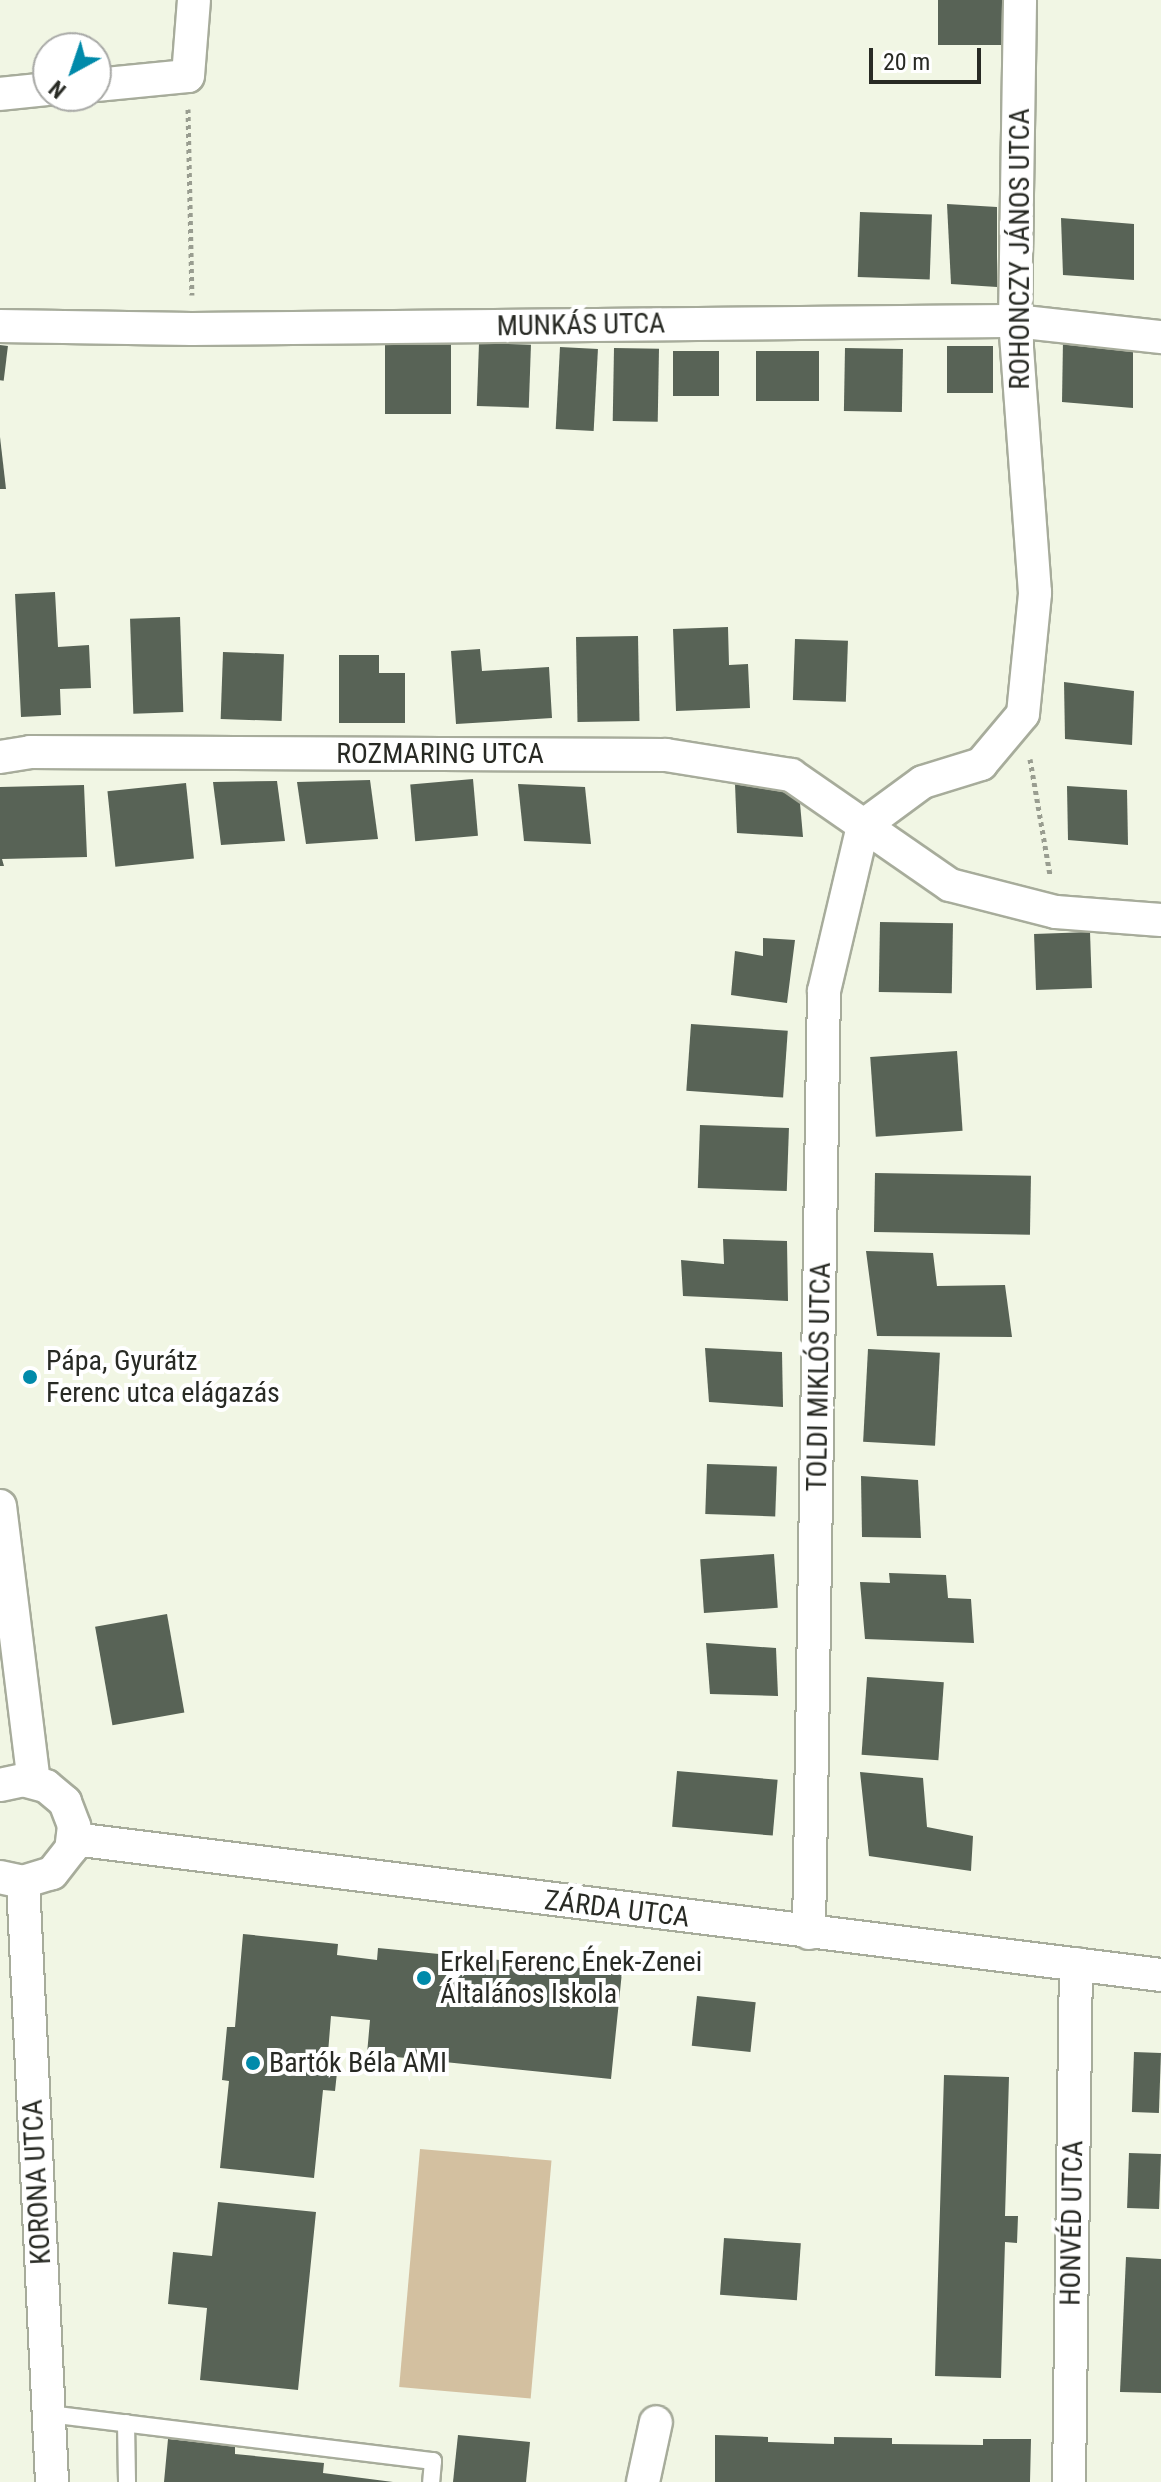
<!DOCTYPE html>
<meta charset="utf-8">
<style>
body{margin:0}
#map{position:relative;width:1161px;height:2482px;overflow:hidden;background:#f1f6e4;font-family:"Roboto Condensed",sans-serif}
div>[style]{position:absolute}
[style*='--x']{left:calc(var(--x)*1px);top:calc(var(--y)*1px);width:calc(var(--w)*1px);rotate:calc(var(--a)*1deg)}
.green>*{inset:0;background:#d3c0a0;transform-origin:0 0}
.building>*{inset:0;background:#586356;transform-origin:0 0}
.path>*{height:5px;margin-top:-2.5px;transform-origin:0;background:repeating-linear-gradient(90deg,#999d90 0 4px,transparent 0 8px)}
.roads{filter:drop-shadow(2px 0 #a7ac9b) drop-shadow(-2px 0 #a7ac9b) drop-shadow(0 2px #a7ac9b) drop-shadow(0 -2px #a7ac9b)}
.service>*{height:16px;margin:-8px;padding:0 8px;transform-origin:8px;border-radius:8px;background:#fff}
.minor>*{height:32px;margin:-16px;padding:0 16px;transform-origin:16px;border-radius:16px;background:#fff}
.dots>*{width:22px;height:22px;translate:-50% -50%;box-sizing:border-box;border:4px solid #fff;border-radius:50%}
span{translate:-50% -50%;white-space:nowrap;text-align:center;line-height:1.15;-webkit-text-stroke:8px #fff;paint-order:stroke}
.street-label{font-size:28px;color:#282a24}
.poi-label{font-size:28px;color:#282a24}
.left{translate:0 -50%;text-align:left}
.north{position:absolute;left:32px;top:32px;width:80px;height:80px;box-sizing:border-box;background:#fff;border:2px solid #a9aaa7;border-radius:50%;rotate:220deg;font-size:22px;font-weight:700;line-height:32px;text-align:center;color:#282a24}
.north::after{content:'';display:block;margin:auto;width:28px;height:36px;background:#008aaa;clip-path:polygon(50% 0,100% 100%,50% 72%,0 100%)}
.scale{position:absolute;left:869px;top:48px;width:112px;height:36px;box-sizing:border-box;border:4px solid #282a24;border-top:0;padding-left:10px;font-size:24px;line-height:28px;white-space:nowrap;color:#282a24;-webkit-text-stroke:6px #fff;paint-order:stroke}
</style>
<div id="map">
<div class="green">
<div style="left:420px;top:2149px;width:132px;height:239px;rotate:5deg"></div>
</div>
<div class="building">
<div style="left:938px;top:0;width:67px;height:45px"></div>
<div style="clip-path:polygon(947px 204px,997px 207px,997px 287px,951px 284px)"></div>
<div style="left:860px;top:212px;width:72px;height:65px;rotate:2deg"></div>
<div style="clip-path:polygon(1061px 218px,1134px 224px,1134px 280px,1063px 275px)"></div>
<div style="clip-path:polygon(1063px 340px,1133px 349px,1133px 408px,1062px 402px)"></div>
<div style="left:479px;top:343px;width:52px;height:63px;rotate:2deg"></div>
<div style="left:385px;top:344px;width:66px;height:70px"></div>
<div style="left:0;top:345px;width:8px;height:35px;rotate:7deg"></div>
<div style="left:947px;top:346px;width:46px;height:47px"></div>
<div style="left:560px;top:347px;width:38px;height:82px;rotate:3deg"></div>
<div style="left:614px;top:348px;width:45px;height:73px;rotate:1deg"></div>
<div style="left:845px;top:348px;width:58px;height:63px;rotate:1deg"></div>
<div style="left:673px;top:351px;width:46px;height:45px"></div>
<div style="left:756px;top:351px;width:63px;height:50px"></div>
<div style="clip-path:polygon(0 437px,6px 489px,0 489px)"></div>
<div style="clip-path:polygon(55px 592px,58px 647px,89px 645px,91px 688px,60px 689px,61px 715px,21px 717px,15px 594px)"></div>
<div style="left:180px;top:617px;width:95px;height:50px;rotate:88deg"></div>
<div style="clip-path:polygon(728px 627px,729px 665px,748px 664px,750px 708px,676px 711px,673px 629px)"></div>
<div style="left:638px;top:636px;width:85px;height:62px;rotate:89deg"></div>
<div style="left:795px;top:639px;width:53px;height:61px;rotate:2deg"></div>
<div style="clip-path:polygon(480px 649px,482px 671px,549px 667px,552px 718px,456px 724px,451px 651px)"></div>
<div style="left:223px;top:652px;width:61px;height:67px;rotate:2deg"></div>
<div style="clip-path:polygon(339px 655px,379px 655px,379px 673px,405px 673px,405px 723px,339px 723px)"></div>
<div style="clip-path:polygon(1064px 682px,1134px 691px,1132px 745px,1065px 739px)"></div>
<div style="left:473px;top:779px;width:57px;height:63px;rotate:85deg"></div>
<div style="clip-path:polygon(370px 780px,378px 839px,306px 844px,297px 782px)"></div>
<div style="clip-path:polygon(277px 781px,285px 841px,221px 845px,213px 782px)"></div>
<div style="left:186px;top:783px;width:76px;height:79px;rotate:84deg"></div>
<div style="clip-path:polygon(518px 784px,585px 787px,591px 844px,524px 841px)"></div>
<div style="clip-path:polygon(735px 784px,799px 792px,803px 837px,737px 833px)"></div>
<div style="clip-path:polygon(84px 785px,87px 857px,2px 859px,4px 866px,0 866px,0 787px)"></div>
<div style="clip-path:polygon(1067px 786px,1127px 790px,1128px 845px,1068px 840px)"></div>
<div style="left:880px;top:922px;width:73px;height:70px;rotate:1deg"></div>
<div style="left:1090px;top:932px;width:56px;height:56px;rotate:88deg"></div>
<div style="clip-path:polygon(763px 938px,795px 940px,787px 1003px,731px 995px,735px 951px,763px 956px)"></div>
<div style="left:691px;top:1024px;width:97px;height:67px;rotate:4deg"></div>
<div style="left:957px;top:1051px;width:80px;height:87px;rotate:86deg"></div>
<div style="left:700px;top:1125px;width:89px;height:63px;rotate:2deg"></div>
<div style="left:875px;top:1173px;width:156px;height:59px;rotate:1deg"></div>
<div style="clip-path:polygon(723px 1239px,787px 1241px,788px 1301px,683px 1296px,681px 1260px,724px 1264px)"></div>
<div style="clip-path:polygon(866px 1251px,933px 1253px,937px 1286px,1005px 1285px,1012px 1337px,877px 1336px)"></div>
<div style="clip-path:polygon(705px 1348px,782px 1352px,783px 1407px,709px 1402px)"></div>
<div style="left:868px;top:1349px;width:72px;height:93px;rotate:3deg"></div>
<div style="left:707px;top:1464px;width:70px;height:50px;rotate:2deg"></div>
<div style="clip-path:polygon(861px 1476px,918px 1480px,921px 1538px,862px 1537px)"></div>
<div style="left:774px;top:1554px;width:54px;height:74px;rotate:86deg"></div>
<div style="clip-path:polygon(889px 1573px,946px 1575px,948px 1598px,971px 1599px,974px 1643px,865px 1639px,860px 1582px,890px 1583px)"></div>
<div style="left:167px;top:1614px;width:100px;height:73px;rotate:80deg"></div>
<div style="clip-path:polygon(706px 1643px,776px 1648px,778px 1696px,710px 1694px)"></div>
<div style="left:867px;top:1677px;width:77px;height:78px;rotate:4deg"></div>
<div style="left:677px;top:1771px;width:101px;height:56px;rotate:5deg"></div>
<div style="clip-path:polygon(860px 1772px,923px 1778px,927px 1827px,973px 1836px,971px 1871px,869px 1856px)"></div>
<div style="clip-path:polygon(243px 1934px,338px 1944px,337px 1955px,377px 1960px,378px 1948px,622px 1972px,611px 2079px,367px 2054px,370px 2020px,331px 2016px,328px 2053px,339px 2054px,335px 2091px,323px 2090px,314px 2178px,220px 2168px,229px 2081px,222px 2080px,227px 2027px,235px 2027px)"></div>
<div style="left:697px;top:1996px;width:59px;height:50px;rotate:6deg"></div>
<div style="left:1134px;top:2052px;width:27px;height:60px;rotate:2deg"></div>
<div style="clip-path:polygon(944px 2075px,1009px 2077px,1005px 2216px,1018px 2216px,1017px 2243px,1005px 2242px,1001px 2378px,935px 2376px)"></div>
<div style="left:1129px;top:2153px;width:32px;height:55px;rotate:2deg"></div>
<div style="clip-path:polygon(218px 2202px,316px 2212px,298px 2390px,200px 2380px,207px 2308px,168px 2304px,173px 2252px,212px 2256px)"></div>
<div style="left:724px;top:2238px;width:77px;height:57px;rotate:4deg"></div>
<div style="clip-path:polygon(1126px 2257px,1161px 2259px,1161px 2393px,1120px 2392px)"></div>
<div style="clip-path:polygon(458px 2435px,530px 2442px,526px 2482px,453px 2482px)"></div>
<div style="clip-path:polygon(715px 2435px,768px 2437px,768px 2442px,834px 2444px,834px 2437px,892px 2438px,892px 2444px,983px 2445px,983px 2439px,1031px 2439px,1030px 2482px,715px 2482px)"></div>
<div style="clip-path:polygon(168px 2439px,235px 2446px,235px 2454px,324px 2463px,323px 2473px,393px 2482px,164px 2482px)"></div>
</div>
<div class="path">
<div style="--x:188;--y:109;--w:186;--a:88.8"></div>
<div style="--x:1030;--y:759;--w:118;--a:80.2"></div>
</div>
<div class="roads">
<div class="service">
<div style="--x:49;--y:2414;--w:387;--a:7"></div>
<div style="--x:433;--y:2461;--w:21;--a:95"></div>
<div style="--x:126;--y:2423;--w:59;--a:89"></div>
</div>
<div class="minor">
<div style="--x:96;--y:85;--w:92;--a:-5.6"></div>
<div style="--x:188;--y:76;--w:76;--a:-85.5"></div>
<div style="--x:0;--y:94;--w:48;--a:-5.9"></div>
<div style="--x:0;--y:326;--w:192;--a:0.9"></div>
<div style="--x:192;--y:329;--w:823;--a:-0.56"></div>
<div style="--x:1015;--y:321;--w:147;--a:6.3"></div>
<div style="--x:0;--y:757;--w:30;--a:-9"></div>
<div style="--x:30;--y:752;--w:636;--a:0.27"></div>
<div style="--x:666;--y:755;--w:127;--a:9.1"></div>
<div style="--x:791;--y:775;--w:193;--a:34.7"></div>
<div style="--x:950;--y:885;--w:109;--a:14.3"></div>
<div style="--x:1056;--y:912;--w:105;--a:4.4"></div>
<div style="--x:0;--y:1506;--w:277;--a:83"></div>
<div style="--x:0;--y:1785;--w:24;--a:-12"></div>
<div style="--x:23;--y:1780;--w:24;--a:15"></div>
<div style="--x:46;--y:1786;--w:25;--a:40"></div>
<div style="--x:65;--y:1802;--w:26;--a:69"></div>
<div style="--x:74;--y:1826;--w:23;--a:97"></div>
<div style="--x:71;--y:1849;--w:31;--a:128"></div>
<div style="--x:52;--y:1873;--w:30;--a:163"></div>
<div style="--x:23;--y:1882;--w:24;--a:-168"></div>
<div style="--x:74;--y:1839;--w:1095;--a:7.13"></div>
<div style="--x:23;--y:1882;--w:601;--a:87.23"></div>
<div style="--x:809;--y:1933;--w:942;--a:-89.09"></div>
<div style="--x:824;--y:991;--w:170;--a:-76.7"></div>
<div style="--x:863;--y:826;--w:74;--a:-36.3"></div>
<div style="--x:923;--y:782;--w:61;--a:-17.2"></div>
<div style="--x:981;--y:764;--w:65;--a:-50"></div>
<div style="--x:1023;--y:714;--w:122;--a:-84.3"></div>
<div style="--x:1035;--y:593;--w:273;--a:-94.2"></div>
<div style="--x:1015;--y:321;--w:321;--a:-89.1"></div>
<div style="--x:643;--y:2482;--w:61;--a:-77.8"></div>
<div style="--x:1069;--y:2482;--w:518;--a:-89.23"></div>
</div>
</div>
<div class="dots">
<div style="left:30px;top:1377px;background:#008aaa"></div>
<div style="left:424px;top:1978px;background:#008aaa"></div>
<div style="left:253px;top:2063px;background:#008aaa"></div>
</div>
<div class="street-label">
<span style="left:1020px;top:249px;rotate:-90deg">ROHONCZY JÁNOS UTCA</span>
<span style="left:581px;top:325px;rotate:-1deg">MUNKÁS UTCA</span>
<span style="left:440px;top:754px">ROZMARING UTCA</span>
<span style="left:819px;top:1377px;rotate:-89deg">TOLDI MIKLÓS UTCA</span>
<span style="left:617px;top:1909px;rotate:7deg">ZÁRDA UTCA</span>
<span style="left:37px;top:2182px;rotate:-93deg">KORONA UTCA</span>
<span style="left:1072px;top:2223px;rotate:-89deg">HONVÉD UTCA</span>
</div>
<div class="poi-label">
<span class="left" style="left:46px;top:1377px">Pápa, Gyurátz<br>Ferenc utca elágazás</span>
<span class="left" style="left:440px;top:1978px">Erkel Ferenc Ének-Zenei<br>Általános Iskola</span>
<span class="left" style="left:269px;top:2063px">Bartók Béla AMI</span>
</div>
<div class="north">N</div>
<div class="scale">20 m</div>
</div>
